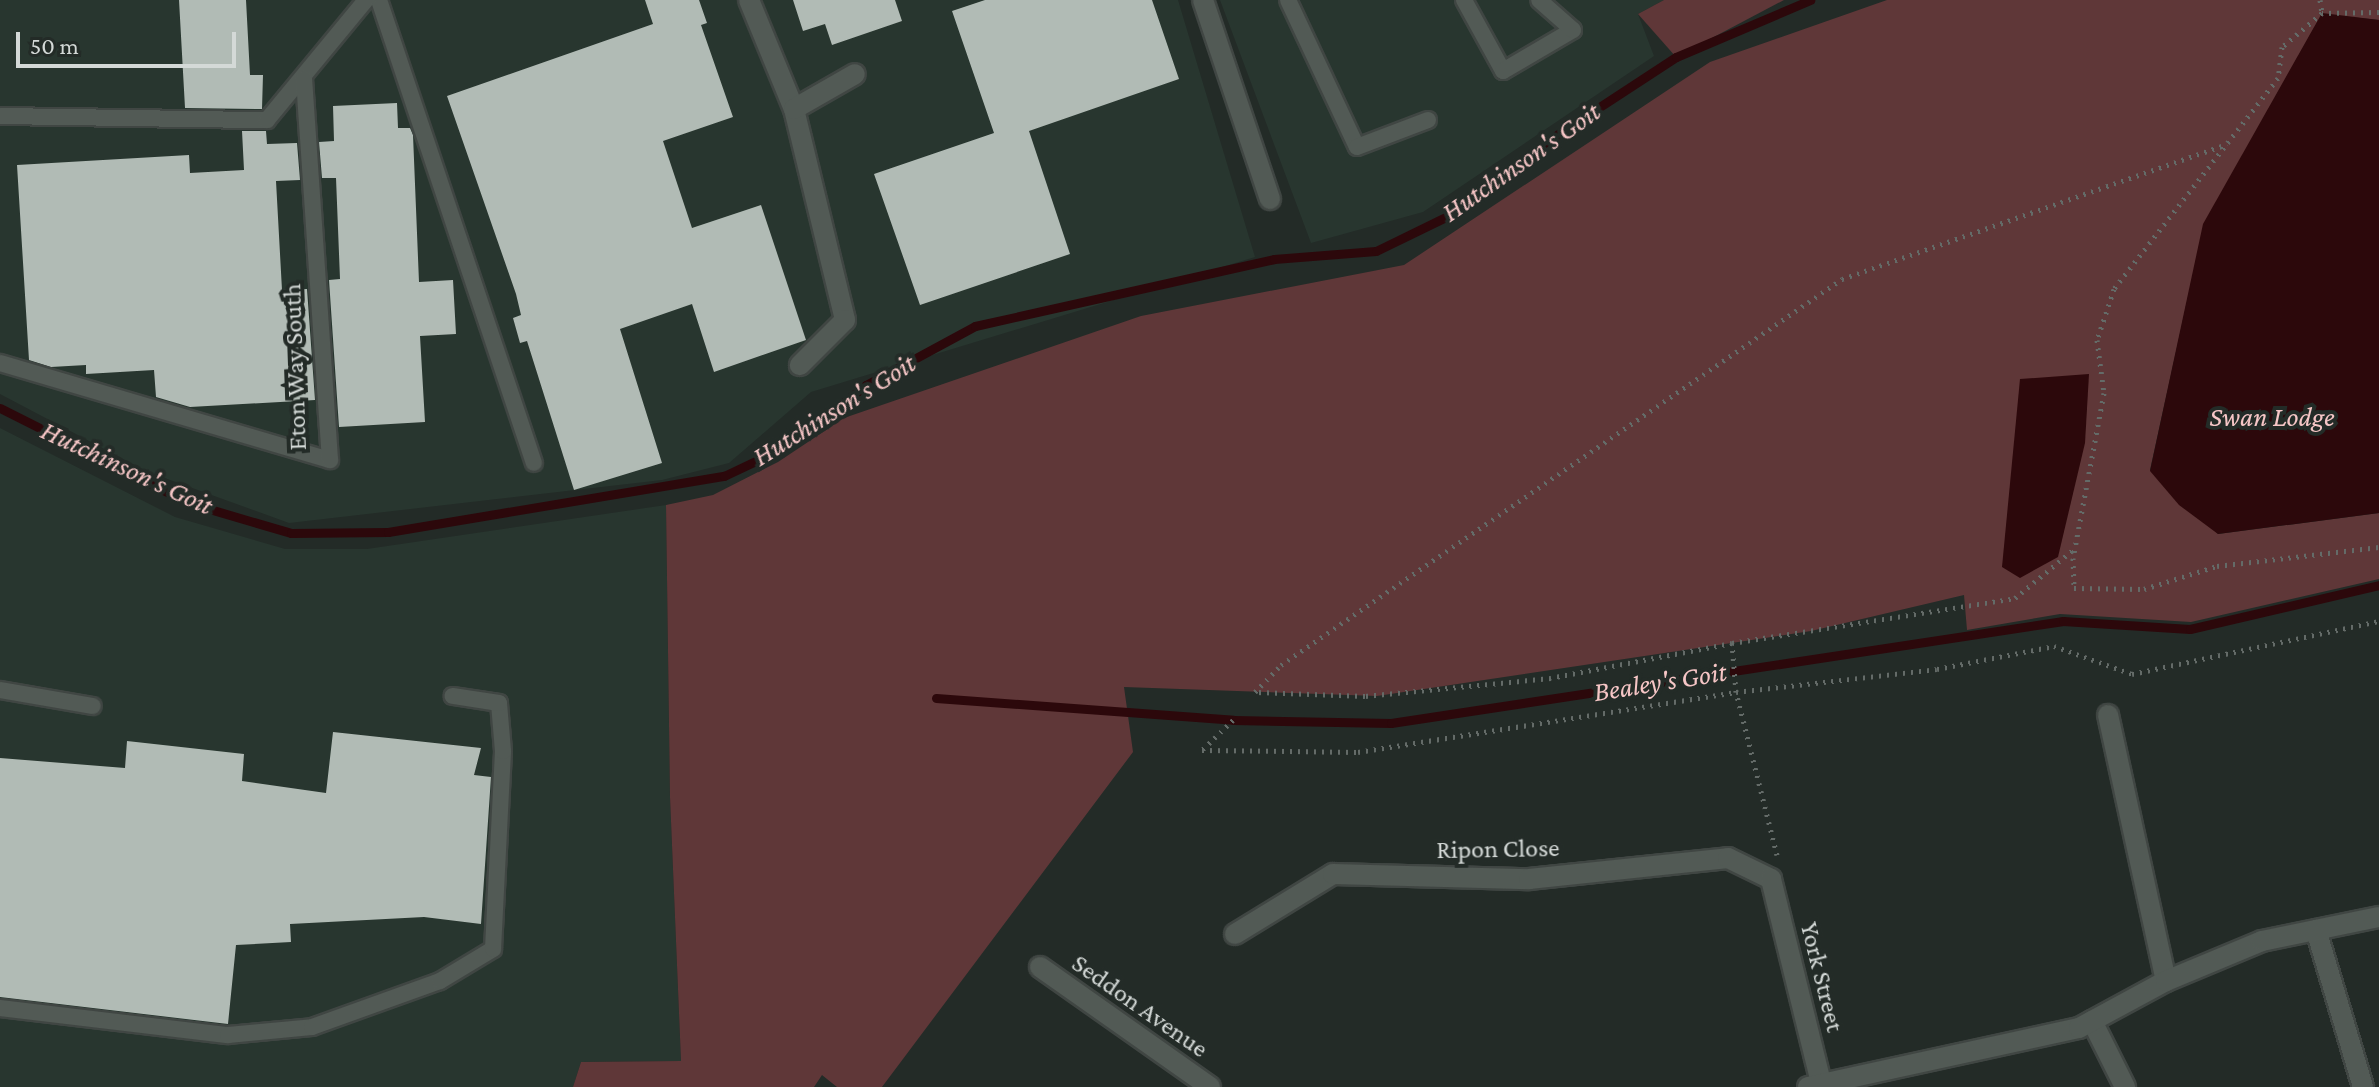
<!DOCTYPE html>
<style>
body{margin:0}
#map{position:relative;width:2379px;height:1087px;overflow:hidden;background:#232b27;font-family:"Crimson Pro",serif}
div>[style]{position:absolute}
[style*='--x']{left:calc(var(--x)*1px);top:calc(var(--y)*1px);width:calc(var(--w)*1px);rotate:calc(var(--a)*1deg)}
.built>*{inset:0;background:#28362f}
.green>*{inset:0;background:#5f3738}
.water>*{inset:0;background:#2c080b}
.stream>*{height:9px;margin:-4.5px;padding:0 4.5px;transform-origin:4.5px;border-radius:4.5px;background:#2c080b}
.building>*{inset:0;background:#b1bbb5}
.path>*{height:5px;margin-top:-2.5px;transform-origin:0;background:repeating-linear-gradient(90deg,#646b68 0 2px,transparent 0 8px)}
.roads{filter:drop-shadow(2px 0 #404643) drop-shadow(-2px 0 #404643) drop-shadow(0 2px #404643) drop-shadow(0 -2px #404643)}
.service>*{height:16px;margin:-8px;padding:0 8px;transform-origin:8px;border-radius:8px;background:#525a55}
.minor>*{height:20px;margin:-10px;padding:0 10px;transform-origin:10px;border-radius:10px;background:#525a55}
span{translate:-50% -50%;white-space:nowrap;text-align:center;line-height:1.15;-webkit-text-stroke:8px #232b27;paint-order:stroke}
.street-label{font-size:26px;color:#d4d9d7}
.water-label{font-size:28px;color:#f6c6c6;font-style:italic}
.scale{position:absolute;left:16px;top:32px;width:220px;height:36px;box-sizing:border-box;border:4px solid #d4d9d7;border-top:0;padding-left:10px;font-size:24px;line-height:28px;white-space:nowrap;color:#d4d9d7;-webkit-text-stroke:6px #232b27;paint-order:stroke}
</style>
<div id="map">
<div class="built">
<div style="clip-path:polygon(0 0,1178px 0,1255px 257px,811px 392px,729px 463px,662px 480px,289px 523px,148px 472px,0 394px)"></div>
<div style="clip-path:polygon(1220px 0,1664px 0,1638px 14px,1654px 56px,1423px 212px,1311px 243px)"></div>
<div style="clip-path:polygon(0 428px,175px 517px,285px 549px,367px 549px,666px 505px,670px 797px,681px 1061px,581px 1062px,573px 1087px,0 1087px)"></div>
</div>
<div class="green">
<div style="clip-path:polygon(1664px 0,1784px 0,1676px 57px,1638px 14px)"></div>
<div style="clip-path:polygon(1887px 0,2379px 0,2379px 20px,2322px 14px,2204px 224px,2150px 470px,2218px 534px,2379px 513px,2379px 579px,2191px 622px,2060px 614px,1967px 630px,1964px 595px,1811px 631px,1377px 696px,1124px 687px,1133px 752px,882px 1087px,837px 1087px,822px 1075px,814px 1087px,573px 1087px,581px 1062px,681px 1061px,670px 797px,666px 505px,713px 495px,778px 462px,844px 418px,1141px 316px,1404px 265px,1710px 62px)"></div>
</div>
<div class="water">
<div style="clip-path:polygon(2322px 13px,2379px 20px,2379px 513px,2218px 534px,2179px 505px,2150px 471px,2203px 224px)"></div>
<div style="clip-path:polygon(2089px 374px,2085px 443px,2058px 557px,2020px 578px,2002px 567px,2020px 379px)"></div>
</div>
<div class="stream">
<div style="--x:0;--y:408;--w:212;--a:26.7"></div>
<div style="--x:189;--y:503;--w:106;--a:16.4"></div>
<div style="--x:291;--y:533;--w:97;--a:-0.6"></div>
<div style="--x:388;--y:532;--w:341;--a:-9.5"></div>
<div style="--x:724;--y:476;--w:68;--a:-25.4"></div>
<div style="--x:785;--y:447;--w:102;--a:-37.4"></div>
<div style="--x:866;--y:385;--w:124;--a:-28.4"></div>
<div style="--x:975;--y:326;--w:306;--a:-12.6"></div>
<div style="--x:1274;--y:259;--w:102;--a:-4.5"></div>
<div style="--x:1376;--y:251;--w:87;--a:-26"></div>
<div style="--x:1454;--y:213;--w:116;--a:-37.7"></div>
<div style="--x:1546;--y:142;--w:155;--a:-33.2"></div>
<div style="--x:1676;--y:57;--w:146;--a:-23"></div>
<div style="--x:936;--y:698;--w:298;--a:4.2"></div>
<div style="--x:1233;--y:720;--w:158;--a:1.1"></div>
<div style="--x:1391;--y:723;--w:680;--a:-8.63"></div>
<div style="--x:2063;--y:621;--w:127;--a:3.6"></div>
<div style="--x:2190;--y:629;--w:194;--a:-13.1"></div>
</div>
<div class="building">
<div style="clip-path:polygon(179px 0,246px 0,250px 75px,263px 75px,262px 109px,185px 108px)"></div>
<div style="clip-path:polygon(645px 0,699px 0,707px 23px,701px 25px,733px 117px,663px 141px,692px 228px,761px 205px,806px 340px,714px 372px,692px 304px,620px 329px,662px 463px,574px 490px,527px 341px,520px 343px,513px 318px,521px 315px,516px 294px,447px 96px,653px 24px)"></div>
<div style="clip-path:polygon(793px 0,895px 0,902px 21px,832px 45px,825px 24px,803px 31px)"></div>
<div style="clip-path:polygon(985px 0,1152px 0,1179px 79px,1029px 131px,1070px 254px,920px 305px,874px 174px,994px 133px,952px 11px)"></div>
<div style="clip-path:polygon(397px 103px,398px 128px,410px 128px,413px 135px,419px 282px,453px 280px,456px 334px,420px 336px,425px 422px,339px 427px,329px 280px,340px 279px,336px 178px,322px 178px,319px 142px,334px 141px,333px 106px)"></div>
<div style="clip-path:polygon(242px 131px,266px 131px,267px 144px,297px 143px,300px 180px,276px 181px,282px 290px,307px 289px,315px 400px,190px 407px,156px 397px,154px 370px,86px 374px,86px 365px,51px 367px,29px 360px,17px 165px,189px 155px,190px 173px,244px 170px)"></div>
<div style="clip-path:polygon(333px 732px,481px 748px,474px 775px,491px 777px,481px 924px,424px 917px,290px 924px,291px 942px,236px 945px,228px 1024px,0 997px,0 758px,125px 768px,127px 741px,244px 754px,242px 781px,326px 793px)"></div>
</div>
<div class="path">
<div style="--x:2320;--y:0;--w:13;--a:81"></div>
<div style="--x:2379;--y:12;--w:57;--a:179"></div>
<div style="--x:2322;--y:13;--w:52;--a:139.6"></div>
<div style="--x:2282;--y:47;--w:31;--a:97"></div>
<div style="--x:2278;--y:78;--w:267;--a:127.9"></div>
<div style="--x:2114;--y:289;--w:54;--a:108.4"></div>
<div style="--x:2097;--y:340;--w:53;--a:82.5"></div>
<div style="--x:2104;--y:393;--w:168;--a:100.6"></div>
<div style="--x:2073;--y:558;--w:30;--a:88"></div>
<div style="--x:2074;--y:588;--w:70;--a:0.8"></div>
<div style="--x:2144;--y:589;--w:77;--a:-17.5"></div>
<div style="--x:2217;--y:566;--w:163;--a:-6.7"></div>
<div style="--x:1732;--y:643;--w:184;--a:169.1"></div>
<div style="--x:1551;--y:678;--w:187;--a:174.5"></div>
<div style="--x:1365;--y:696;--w:110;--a:-177.9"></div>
<div style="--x:1255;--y:692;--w:37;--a:-46"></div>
<div style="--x:1281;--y:665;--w:681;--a:-34.53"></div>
<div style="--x:1842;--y:279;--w:408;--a:-19.3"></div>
<div style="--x:1233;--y:720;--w:43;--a:135.9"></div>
<div style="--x:1202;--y:750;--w:156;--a:0.7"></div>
<div style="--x:1358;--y:752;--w:383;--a:-9"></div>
<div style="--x:1736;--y:692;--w:49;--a:-94.7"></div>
<div style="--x:1732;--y:643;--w:287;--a:-9"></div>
<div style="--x:2015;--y:598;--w:77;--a:-39.7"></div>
<div style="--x:1777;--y:855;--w:168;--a:-104.1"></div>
<div style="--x:1736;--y:692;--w:202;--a:-6.5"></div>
<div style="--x:1937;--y:669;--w:119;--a:-11.1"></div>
<div style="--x:2054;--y:646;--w:83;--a:19.7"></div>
<div style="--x:2132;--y:674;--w:253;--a:-12.1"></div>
</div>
<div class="roads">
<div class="service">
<div style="--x:379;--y:0;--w:488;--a:71.5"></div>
<div style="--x:1288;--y:0;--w:162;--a:64.9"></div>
<div style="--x:1357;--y:147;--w:76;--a:-20.8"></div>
<div style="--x:1464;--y:0;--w:81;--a:61.2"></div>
<div style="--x:1503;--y:71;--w:81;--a:-30.4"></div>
<div style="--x:1573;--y:30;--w:45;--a:-138.6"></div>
<div style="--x:0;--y:116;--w:267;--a:0.9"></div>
<div style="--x:267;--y:120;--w:156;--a:-50.5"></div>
<div style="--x:0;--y:363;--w:344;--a:16.4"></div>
<div style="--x:330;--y:460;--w:382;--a:-93.9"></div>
<div style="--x:0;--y:690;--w:94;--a:9.8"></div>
<div style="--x:0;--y:1008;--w:230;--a:6.8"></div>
<div style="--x:228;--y:1035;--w:84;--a:-5.4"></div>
<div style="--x:312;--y:1027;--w:136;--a:-19.8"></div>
<div style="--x:440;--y:981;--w:62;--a:-31.1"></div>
<div style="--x:493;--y:949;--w:198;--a:-87.1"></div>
<div style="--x:503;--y:751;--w:48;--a:-94.8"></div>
<div style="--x:499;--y:703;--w:47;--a:-171.3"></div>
</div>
<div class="minor">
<div style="--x:749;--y:0;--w:118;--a:67.6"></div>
<div style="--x:794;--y:109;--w:217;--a:76.4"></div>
<div style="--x:845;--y:320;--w:64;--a:135"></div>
<div style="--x:1203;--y:0;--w:210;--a:71.4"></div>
<div style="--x:794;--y:109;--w:70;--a:-29.8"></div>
<div style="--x:2108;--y:715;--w:272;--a:77.7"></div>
<div style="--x:2316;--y:930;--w:164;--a:73.3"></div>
<div style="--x:1235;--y:934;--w:115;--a:-31.5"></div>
<div style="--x:1333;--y:874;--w:196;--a:1.5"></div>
<div style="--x:1529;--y:879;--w:200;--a:-6"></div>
<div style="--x:1728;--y:858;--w:48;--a:26"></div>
<div style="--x:1771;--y:879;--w:214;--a:76.2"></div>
<div style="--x:1040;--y:967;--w:208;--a:35.2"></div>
<div style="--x:2092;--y:1021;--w:74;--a:63.4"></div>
<div style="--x:1808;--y:1087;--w:277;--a:-12.3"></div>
<div style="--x:2079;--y:1028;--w:99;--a:-28.4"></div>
<div style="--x:2166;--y:981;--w:104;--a:-22.6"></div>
<div style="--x:2262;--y:941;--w:119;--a:-11.6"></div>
</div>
</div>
<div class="street-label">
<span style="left:295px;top:367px;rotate:-92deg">Eton Way South</span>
<span style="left:1498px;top:849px;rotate:-1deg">Ripon Close</span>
<span style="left:1822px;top:977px;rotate:76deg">York Street</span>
<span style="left:1140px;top:1006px;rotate:35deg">Seddon Avenue</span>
</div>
<div class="water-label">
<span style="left:1521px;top:162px;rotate:-35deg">Hutchinson's Goit</span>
<span style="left:834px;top:410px;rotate:-32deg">Hutchinson's Goit</span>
<span style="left:2272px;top:417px">Swan Lodge</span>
<span style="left:127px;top:468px;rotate:25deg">Hutchinson's Goit</span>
<span style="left:1660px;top:682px;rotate:-9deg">Bealey's Goit</span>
</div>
<div class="scale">50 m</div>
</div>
